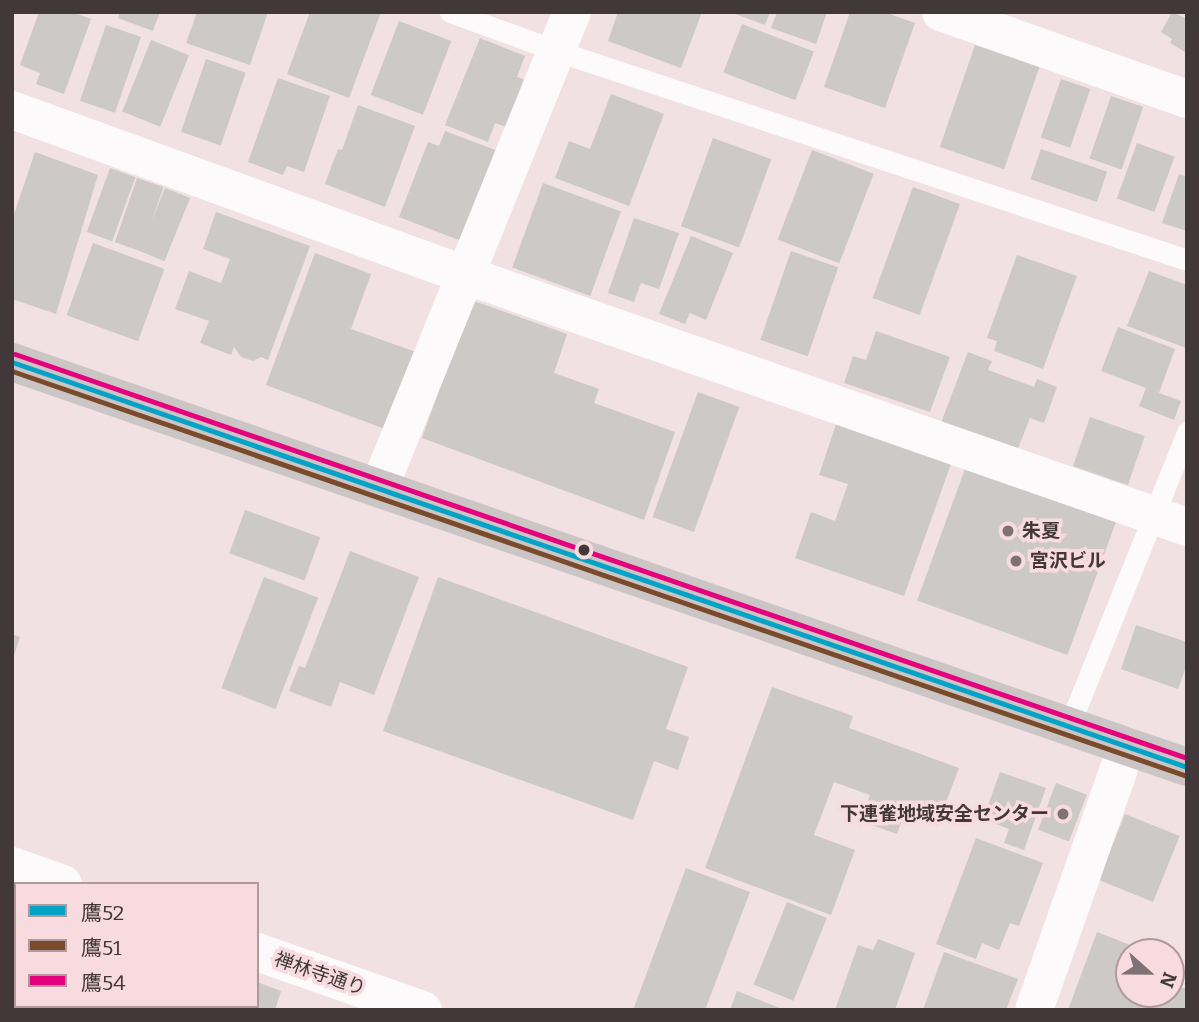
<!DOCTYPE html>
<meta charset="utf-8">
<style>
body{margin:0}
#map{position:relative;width:1199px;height:1022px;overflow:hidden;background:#f1e1e3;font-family:Bitter,"Noto Sans JP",serif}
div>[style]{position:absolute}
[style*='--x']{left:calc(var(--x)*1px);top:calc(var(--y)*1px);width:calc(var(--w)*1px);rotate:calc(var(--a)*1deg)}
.building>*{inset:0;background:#ccc9c7;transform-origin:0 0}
.lane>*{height:21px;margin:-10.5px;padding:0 10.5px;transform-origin:10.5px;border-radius:10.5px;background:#fdfafb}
.street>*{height:38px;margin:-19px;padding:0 19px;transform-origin:19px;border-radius:19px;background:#fdfafb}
.secondary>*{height:38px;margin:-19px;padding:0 19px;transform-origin:19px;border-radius:19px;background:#ccc5c6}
.bus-1>*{height:5px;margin:-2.5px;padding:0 2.5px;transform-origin:2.5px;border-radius:2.5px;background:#03a3c7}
.bus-2>*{height:5px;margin:-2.5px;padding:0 2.5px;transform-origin:2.5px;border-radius:2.5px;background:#7a4b2a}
.bus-3>*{height:5px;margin:-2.5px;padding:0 2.5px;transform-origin:2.5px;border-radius:2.5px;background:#e5007d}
.dots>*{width:19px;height:19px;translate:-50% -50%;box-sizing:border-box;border:4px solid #f7dbde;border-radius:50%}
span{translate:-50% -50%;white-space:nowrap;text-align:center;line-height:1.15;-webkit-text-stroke:7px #f7dbde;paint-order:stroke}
.poi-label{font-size:19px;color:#423739;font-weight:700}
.left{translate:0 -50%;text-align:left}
.right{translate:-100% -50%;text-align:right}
.street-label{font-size:19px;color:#423739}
.frame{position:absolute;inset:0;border:14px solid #423739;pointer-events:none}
.legend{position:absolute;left:14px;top:882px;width:245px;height:126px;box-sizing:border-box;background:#f7dbde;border:2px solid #af999c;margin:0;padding:9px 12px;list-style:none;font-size:21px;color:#423739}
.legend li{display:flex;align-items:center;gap:14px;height:35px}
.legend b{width:35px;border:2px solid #af999c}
.north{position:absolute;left:1115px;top:938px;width:70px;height:70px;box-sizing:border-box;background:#f7dbde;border:2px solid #af999c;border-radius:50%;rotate:111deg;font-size:19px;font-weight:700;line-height:28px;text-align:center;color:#423739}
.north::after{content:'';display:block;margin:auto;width:24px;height:32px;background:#7f7274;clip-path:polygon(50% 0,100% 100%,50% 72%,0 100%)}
</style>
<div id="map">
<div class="building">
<div style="clip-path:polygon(39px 12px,72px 12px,91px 19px,64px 94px,36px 84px,40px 73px,20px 65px)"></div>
<div style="clip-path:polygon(120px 12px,160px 12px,153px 31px,118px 18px)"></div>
<div style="clip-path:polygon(197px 12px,268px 12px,250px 65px,186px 43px)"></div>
<div style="clip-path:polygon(310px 12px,381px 12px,349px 98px,287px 74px)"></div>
<div style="clip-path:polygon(618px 12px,702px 12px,681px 68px,608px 41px)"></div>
<div style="clip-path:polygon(730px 12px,770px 12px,765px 25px)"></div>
<div style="clip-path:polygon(777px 12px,827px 12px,816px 44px,771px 28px)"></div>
<div style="clip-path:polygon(850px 12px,884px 12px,915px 23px,885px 108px,824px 87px)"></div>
<div style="clip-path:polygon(1172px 12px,1185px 18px,1187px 15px,1187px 53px,1170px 43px,1172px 39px,1161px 32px)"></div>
<div style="left:399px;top:21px;width:56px;height:79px;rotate:21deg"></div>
<div style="left:742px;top:24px;width:77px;height:52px;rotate:21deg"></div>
<div style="left:106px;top:25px;width:37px;height:80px;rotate:19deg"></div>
<div style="clip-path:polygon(480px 38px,525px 56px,517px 77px,531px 82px,512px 129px,495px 123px,488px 142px,445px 125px)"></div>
<div style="left:151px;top:40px;width:41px;height:77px;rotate:22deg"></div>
<div style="left:975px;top:45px;width:68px;height:108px;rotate:19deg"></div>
<div style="left:206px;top:59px;width:42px;height:77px;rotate:19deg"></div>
<div style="clip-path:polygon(278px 78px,330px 96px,304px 172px,287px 166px,283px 175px,248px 162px)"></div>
<div style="left:1061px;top:79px;width:31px;height:62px;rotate:19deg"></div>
<div style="clip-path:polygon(611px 94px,664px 114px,629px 206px,555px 178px,569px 141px,590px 149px)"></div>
<div style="left:1111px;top:96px;width:34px;height:66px;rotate:19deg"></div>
<div style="clip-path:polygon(358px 105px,415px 126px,385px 207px,325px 184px,338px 149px,342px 150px)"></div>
<div style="clip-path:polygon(445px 131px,498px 151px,464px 242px,399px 217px,428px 142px,439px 146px)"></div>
<div style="left:713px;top:138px;width:62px;height:94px;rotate:20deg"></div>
<div style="left:1137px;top:143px;width:40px;height:59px;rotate:20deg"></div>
<div style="left:1041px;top:149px;width:70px;height:32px;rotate:19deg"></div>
<div style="left:812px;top:150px;width:66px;height:96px;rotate:21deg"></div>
<div style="clip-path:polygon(35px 152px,98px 175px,56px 314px,12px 299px,12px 220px)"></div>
<div style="left:110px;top:168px;width:27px;height:68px;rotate:20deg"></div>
<div style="clip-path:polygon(1179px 174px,1187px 177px,1187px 231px,1162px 223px)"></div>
<div style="left:137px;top:178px;width:28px;height:68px;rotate:19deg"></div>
<div style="left:543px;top:183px;width:83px;height:90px;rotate:20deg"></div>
<div style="left:913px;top:187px;width:50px;height:118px;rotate:20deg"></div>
<div style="left:165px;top:188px;width:27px;height:68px;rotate:22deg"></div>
<div style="clip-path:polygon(216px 212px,310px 246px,268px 360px,261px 357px,253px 361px,241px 357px,234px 347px,231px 355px,200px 343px,209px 321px,175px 309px,189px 271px,221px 283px,230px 259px,203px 249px)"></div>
<div style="clip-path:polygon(634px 218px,679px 233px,659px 289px,641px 283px,634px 302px,608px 293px)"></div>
<div style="clip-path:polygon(691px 236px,733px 253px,706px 320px,690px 313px,685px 324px,659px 314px)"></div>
<div style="left:93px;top:243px;width:76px;height:77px;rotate:20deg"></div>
<div style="left:791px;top:251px;width:50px;height:94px;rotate:19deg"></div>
<div style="clip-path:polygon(315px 253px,371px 274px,351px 329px,416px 352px,388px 430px,266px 385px)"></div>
<div style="clip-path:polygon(1017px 255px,1077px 276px,1043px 369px,994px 351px,997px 341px,987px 338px)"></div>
<div style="clip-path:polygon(1149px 271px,1187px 285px,1186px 348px,1127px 326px)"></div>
<div style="clip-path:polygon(471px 300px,567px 334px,554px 373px,599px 389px,594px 403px,675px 432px,644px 520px,422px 438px)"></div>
<div style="clip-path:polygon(1118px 327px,1175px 349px,1159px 393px,1181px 401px,1174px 420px,1139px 406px,1146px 388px,1101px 371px)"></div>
<div style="clip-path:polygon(876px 331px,950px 357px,930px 412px,844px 383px,853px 356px,866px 360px)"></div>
<div style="clip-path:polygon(968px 352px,992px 361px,988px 370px,1034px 387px,1037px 379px,1057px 387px,1044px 423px,1030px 418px,1015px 456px,939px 428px)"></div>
<div style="left:698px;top:392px;width:44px;height:133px;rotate:20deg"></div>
<div style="left:1090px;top:417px;width:58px;height:52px;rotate:19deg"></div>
<div style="clip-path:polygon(837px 421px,952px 461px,904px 596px,795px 558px,811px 512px,835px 521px,848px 484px,819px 475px)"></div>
<div style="left:966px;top:466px;width:160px;height:143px;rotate:20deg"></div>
<div style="left:245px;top:510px;width:80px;height:46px;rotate:20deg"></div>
<div style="clip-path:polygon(350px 551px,419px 577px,374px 695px,340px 682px,331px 707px,289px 691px,299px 666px,305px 668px)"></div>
<div style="left:264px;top:577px;width:58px;height:119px;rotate:21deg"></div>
<div style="clip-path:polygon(438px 577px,688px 667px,666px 729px,689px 737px,678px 770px,654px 761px,633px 820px,383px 731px)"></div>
<div style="clip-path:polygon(1136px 625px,1187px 642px,1187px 664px,1178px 689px,1121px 669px)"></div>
<div style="clip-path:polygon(12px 634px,20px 637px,13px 658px,12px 658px)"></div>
<div style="clip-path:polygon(772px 687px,853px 716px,849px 728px,959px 768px,937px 826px,904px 814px,897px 834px,860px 821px,870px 795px,834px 782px,814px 835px,855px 850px,831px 915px,705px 868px)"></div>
<div style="clip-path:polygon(1000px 772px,1046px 788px,1024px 850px,1004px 843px,1009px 829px,983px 819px)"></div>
<div style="left:1056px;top:783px;width:33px;height:50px;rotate:21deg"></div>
<div style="left:1125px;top:814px;width:59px;height:71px;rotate:22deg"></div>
<div style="clip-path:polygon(976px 838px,1043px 863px,1019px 926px,1010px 923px,999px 950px,982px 943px,976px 959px,936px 944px)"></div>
<div style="clip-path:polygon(686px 868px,750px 892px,705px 1010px,633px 1010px)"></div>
<div style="left:787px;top:902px;width:43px;height:89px;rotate:22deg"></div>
<div style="clip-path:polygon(1097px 932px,1148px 952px,1129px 952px,1129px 994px,1171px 994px,1171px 984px,1187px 989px,1187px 1010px,1068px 1010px)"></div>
<div style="clip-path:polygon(878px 939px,915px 953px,895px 1010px,835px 1010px,858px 945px,873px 950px)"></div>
<div style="clip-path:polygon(944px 952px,1018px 979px,1006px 1010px,923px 1010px)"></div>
<div style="clip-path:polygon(257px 982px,281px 991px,275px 1010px,221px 1010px,222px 1006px,257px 1006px)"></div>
<div style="clip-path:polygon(737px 991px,785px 1010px,730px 1010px)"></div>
<div style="clip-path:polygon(12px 1003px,16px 1006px,28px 1010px,12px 1010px)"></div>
<div style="left:98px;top:1006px;width:62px;height:4px"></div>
</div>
<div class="lane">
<div style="--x:450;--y:12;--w:114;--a:20"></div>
<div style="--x:557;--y:51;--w:664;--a:18.35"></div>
<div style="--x:1069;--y:726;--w:317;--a:-68.1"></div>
</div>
<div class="street">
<div style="--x:941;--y:12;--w:261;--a:19.5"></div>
<div style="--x:12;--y:110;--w:482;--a:20"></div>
<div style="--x:465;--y:275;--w:765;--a:19.24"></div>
<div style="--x:379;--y:488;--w:514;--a:-67.93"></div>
<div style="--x:12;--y:866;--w:54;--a:19.4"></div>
<div style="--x:257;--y:952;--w:176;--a:19.3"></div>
<div style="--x:1034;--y:1010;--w:280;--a:-70.6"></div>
</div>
<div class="secondary">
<div style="--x:12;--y:362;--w:1243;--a:19.02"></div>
</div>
<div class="bus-1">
<div style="--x:12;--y:362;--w:1243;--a:19.02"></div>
</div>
<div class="bus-2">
<div style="--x:12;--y:371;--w:1240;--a:19.02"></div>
</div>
<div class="bus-3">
<div style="--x:15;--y:354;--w:1240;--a:19.02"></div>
</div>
<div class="dots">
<div style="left:1008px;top:531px;background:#7f7274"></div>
<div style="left:584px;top:550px;background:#423739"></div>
<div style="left:1016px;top:561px;background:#7f7274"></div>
<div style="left:1063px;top:814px;background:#7f7274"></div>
</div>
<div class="poi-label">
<span class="left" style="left:1022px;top:531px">朱夏</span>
<span class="left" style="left:1030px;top:561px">宮沢ビル</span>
<span class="right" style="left:1049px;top:814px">下連雀地域安全センター</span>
</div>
<div class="street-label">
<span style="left:320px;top:974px;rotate:19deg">禅林寺通り</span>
</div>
<div class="frame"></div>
<ul class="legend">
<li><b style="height:9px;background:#03a3c7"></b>鷹52</li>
<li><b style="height:9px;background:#7a4b2a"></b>鷹51</li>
<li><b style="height:9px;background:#e5007d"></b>鷹54</li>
</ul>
<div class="north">N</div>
</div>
